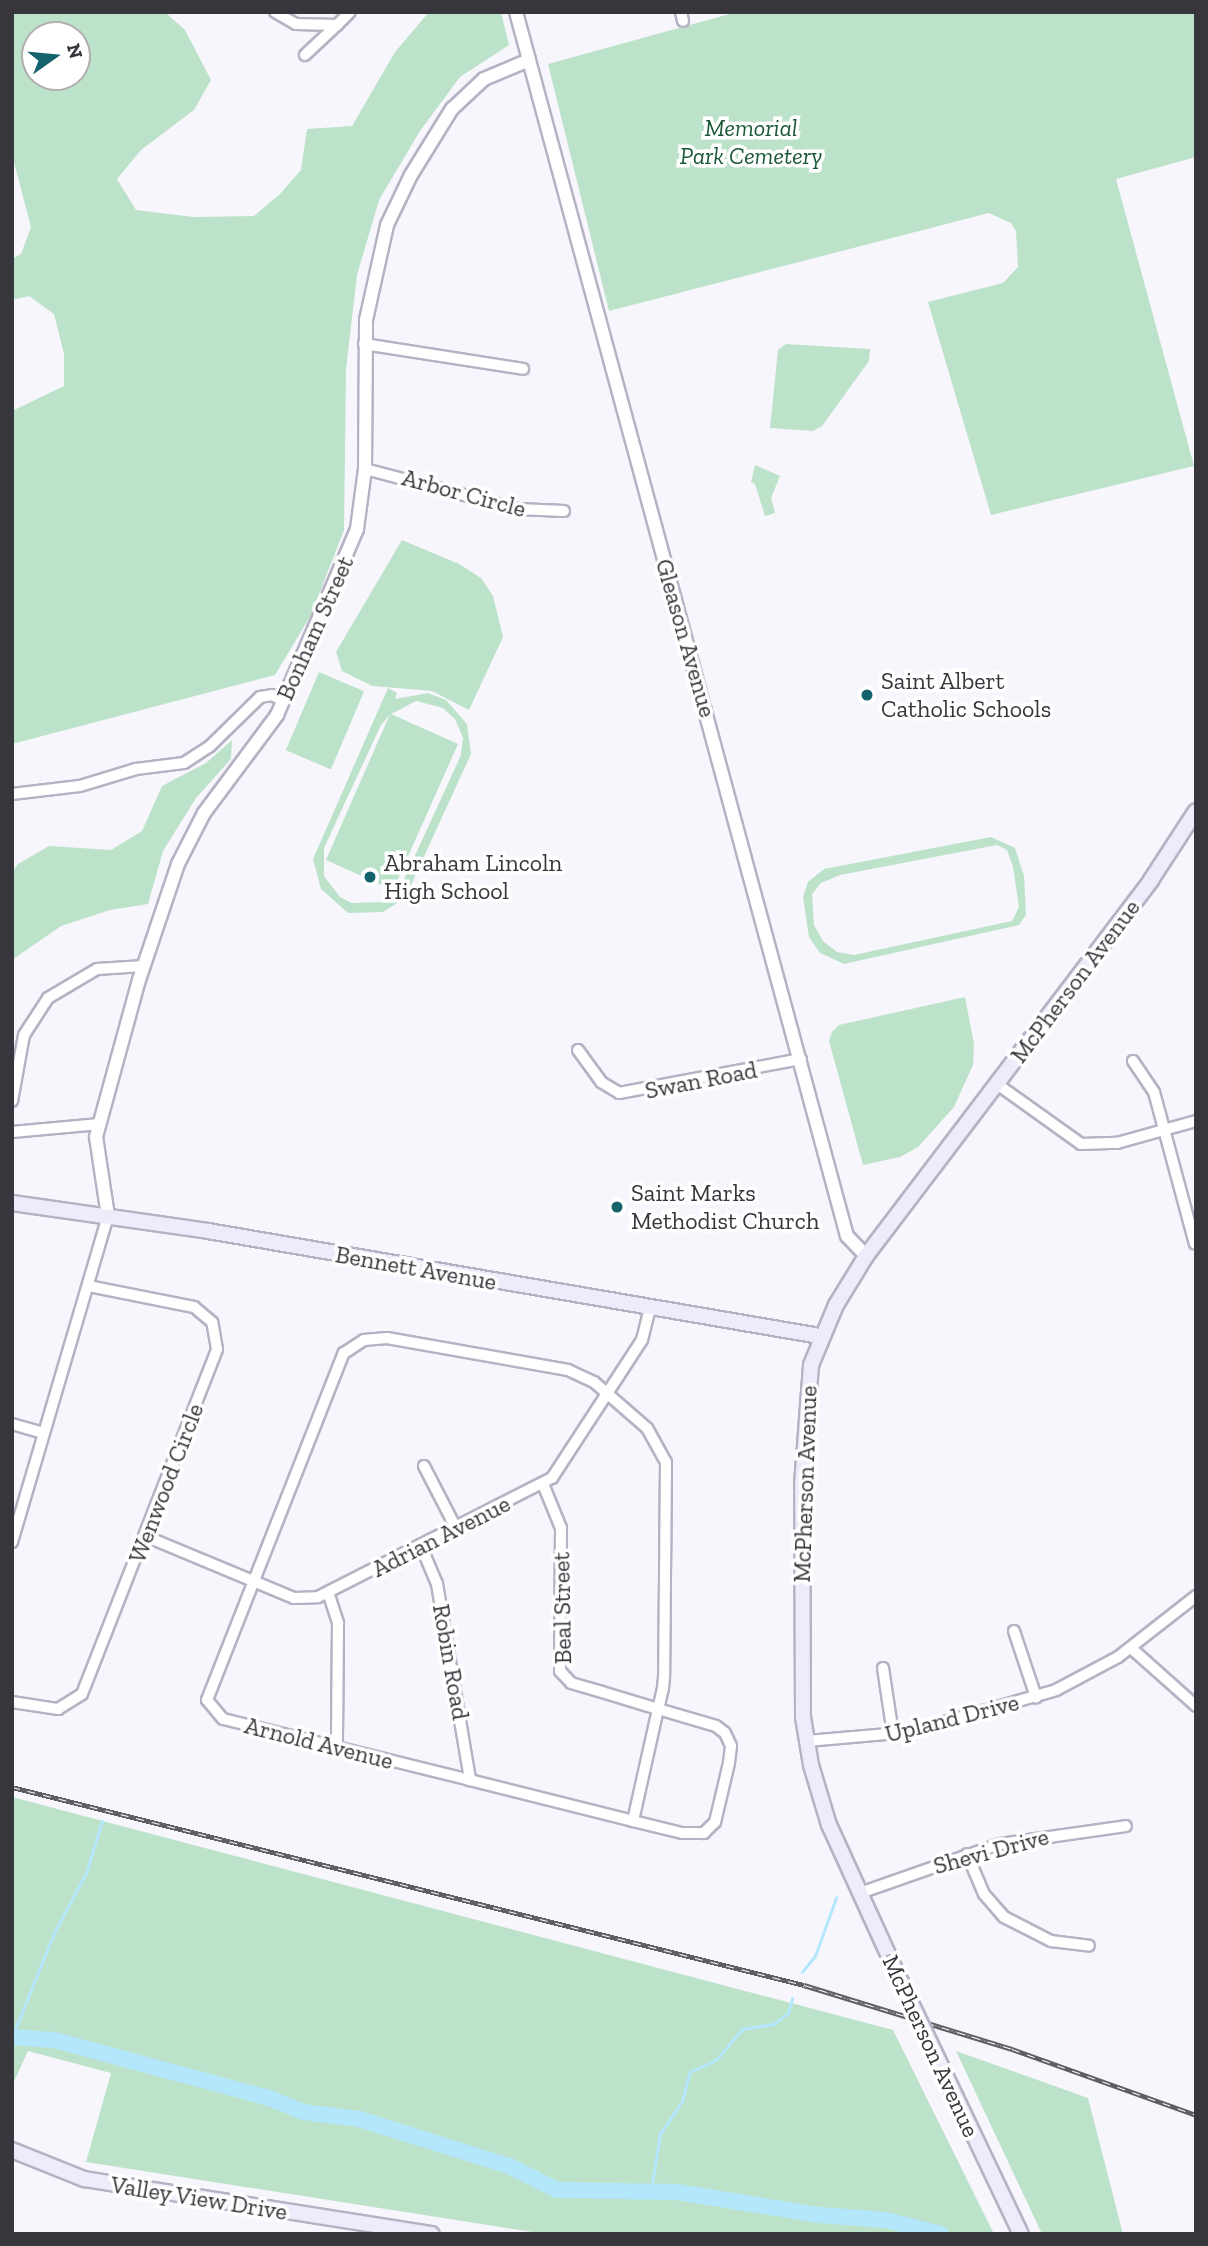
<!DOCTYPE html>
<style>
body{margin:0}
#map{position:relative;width:1208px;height:2246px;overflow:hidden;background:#f7f6fd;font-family:"Zilla Slab",serif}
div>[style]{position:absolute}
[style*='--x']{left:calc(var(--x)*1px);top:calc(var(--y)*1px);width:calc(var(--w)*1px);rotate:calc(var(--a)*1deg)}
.green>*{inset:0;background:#bde2ca;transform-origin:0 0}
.stream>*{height:2.5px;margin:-1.25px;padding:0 1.25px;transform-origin:1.25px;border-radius:1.25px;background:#b4e7fc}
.river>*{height:16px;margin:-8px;padding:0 8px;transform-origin:8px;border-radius:8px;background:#b4e7fc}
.roads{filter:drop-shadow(2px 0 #b5b3c3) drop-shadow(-2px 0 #b5b3c3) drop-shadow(0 2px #b5b3c3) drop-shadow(0 -2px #b5b3c3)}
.minor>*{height:10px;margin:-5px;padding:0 5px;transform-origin:5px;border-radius:5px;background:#fff}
.tertiary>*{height:12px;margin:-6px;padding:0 6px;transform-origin:6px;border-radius:6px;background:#fff}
.secondary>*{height:14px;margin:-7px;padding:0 7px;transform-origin:7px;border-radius:7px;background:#edecfa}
.rail>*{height:5px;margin-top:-2.5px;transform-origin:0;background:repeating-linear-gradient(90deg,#fff 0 8px,#5f5e64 0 16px);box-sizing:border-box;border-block:2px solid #5f5e64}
.bridges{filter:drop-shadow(2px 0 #b5b3c3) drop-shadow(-2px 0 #b5b3c3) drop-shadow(0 2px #b5b3c3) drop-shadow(0 -2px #b5b3c3)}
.secondary-bridge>*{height:14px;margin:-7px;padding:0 7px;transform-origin:7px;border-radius:7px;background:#edecfa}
.dots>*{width:19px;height:19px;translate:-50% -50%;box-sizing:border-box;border:4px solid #fff;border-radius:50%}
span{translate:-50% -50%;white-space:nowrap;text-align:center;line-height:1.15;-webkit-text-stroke:7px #fff;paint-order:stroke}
.park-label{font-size:24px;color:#1a5838;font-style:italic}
.street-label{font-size:24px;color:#37363c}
.poi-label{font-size:24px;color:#37363c}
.left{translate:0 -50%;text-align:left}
.frame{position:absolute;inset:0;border:14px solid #37363c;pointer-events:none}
.north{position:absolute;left:21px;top:21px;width:70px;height:70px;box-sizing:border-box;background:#fff;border:2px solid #afafb1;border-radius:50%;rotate:75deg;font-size:19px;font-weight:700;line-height:28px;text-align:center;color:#37363c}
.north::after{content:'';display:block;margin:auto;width:24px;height:32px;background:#14626c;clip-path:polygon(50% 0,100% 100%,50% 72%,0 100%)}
</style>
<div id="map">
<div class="green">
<div style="clip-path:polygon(evenodd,12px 12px,165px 12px,185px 30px,211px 80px,194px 110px,141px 150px,117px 179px,136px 210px,193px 217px,254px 216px,280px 194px,301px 170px,307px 129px,352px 126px,395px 52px,429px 12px,501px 12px,509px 45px,460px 77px,420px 131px,379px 200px,357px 275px,346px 370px,344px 530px,311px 615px,275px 675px,12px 744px,12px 411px,64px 386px,64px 354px,54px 314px,29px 296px,12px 300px,12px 259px,21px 254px,31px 227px,12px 155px,12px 12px,35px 35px,77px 35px,77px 77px,35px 77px,35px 35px)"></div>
<div style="clip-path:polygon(737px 12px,1196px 12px,1196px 157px,1116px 179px,1194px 466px,991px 515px,928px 302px,1003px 283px,1018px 267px,1016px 231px,1011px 223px,989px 213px,609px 311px,548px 64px)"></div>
<div style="clip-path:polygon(786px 344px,870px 349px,869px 361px,822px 426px,813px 431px,770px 428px,778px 350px)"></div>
<div style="clip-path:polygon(755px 465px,780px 476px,771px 498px,775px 513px,765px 516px,755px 484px,751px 482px)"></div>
<div style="clip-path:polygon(402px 540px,459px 564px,481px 578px,493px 596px,503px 637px,469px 710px,432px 691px,372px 686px,342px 671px,336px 652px)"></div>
<div style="left:319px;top:672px;width:49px;height:85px;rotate:23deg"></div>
<div style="clip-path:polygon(evenodd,388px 688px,397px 693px,395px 699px,428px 693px,446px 700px,467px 724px,471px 754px,405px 898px,383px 912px,348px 913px,321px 889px,313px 859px,388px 688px,416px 701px,443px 708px,455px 719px,463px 738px,461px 755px,402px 884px,382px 902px,352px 903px,340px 897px,324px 876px,324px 848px,381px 725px,390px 714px,326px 860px,393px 890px,458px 744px,391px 714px,416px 701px)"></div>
<div style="clip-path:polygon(232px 740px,231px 759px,196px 798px,163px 851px,148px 904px,110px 910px,61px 926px,12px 960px,12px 873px,18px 864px,49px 846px,111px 850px,142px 831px,162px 786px,206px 763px)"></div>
<div style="clip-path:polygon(evenodd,991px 837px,1015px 848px,1024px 876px,1026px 915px,1019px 925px,844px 964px,820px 953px,809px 937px,803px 897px,808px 882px,824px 869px,991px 837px,997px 845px,1007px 850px,1013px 867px,1019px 907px,1012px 921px,854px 955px,837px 952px,823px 941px,814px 925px,812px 894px,821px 883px,840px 875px,997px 845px)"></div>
<div style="clip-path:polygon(965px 997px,974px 1044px,973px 1065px,954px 1107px,918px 1147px,900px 1157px,863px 1165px,829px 1041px,832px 1032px,839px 1025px)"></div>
<div style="clip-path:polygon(12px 1797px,893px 2030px,994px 2234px,545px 2234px,86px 2162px,111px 2073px,28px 2051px,12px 2086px)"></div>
<div style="clip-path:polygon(956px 2051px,1088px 2098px,1123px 2234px,1042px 2234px)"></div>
</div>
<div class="stream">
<div style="--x:802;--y:1972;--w:21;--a:-51"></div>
<div style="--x:815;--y:1956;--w:62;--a:-70.1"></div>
<div style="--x:12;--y:2037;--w:112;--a:-68"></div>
<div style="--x:54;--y:1933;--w:68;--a:-61.9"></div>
<div style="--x:86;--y:1873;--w:54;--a:-72.9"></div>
<div style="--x:651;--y:2190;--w:57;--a:-80.9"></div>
<div style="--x:660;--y:2134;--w:40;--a:-56"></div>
<div style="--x:682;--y:2101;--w:30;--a:-75"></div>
<div style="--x:690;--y:2072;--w:29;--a:-25"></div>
<div style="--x:716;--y:2060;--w:40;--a:-50"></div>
<div style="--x:742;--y:2029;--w:32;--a:-9"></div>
<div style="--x:774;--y:2024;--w:18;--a:-38"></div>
<div style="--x:788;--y:2013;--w:15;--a:-74"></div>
</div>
<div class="river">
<div style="--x:12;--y:2037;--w:42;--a:4.1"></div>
<div style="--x:54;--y:2040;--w:223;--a:15.1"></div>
<div style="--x:269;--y:2098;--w:37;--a:22"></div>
<div style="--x:303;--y:2112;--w:56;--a:7.1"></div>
<div style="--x:359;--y:2119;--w:157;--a:17.4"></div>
<div style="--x:509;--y:2166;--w:54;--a:26.6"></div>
<div style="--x:557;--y:2190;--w:120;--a:1"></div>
<div style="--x:677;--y:2192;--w:144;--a:9.2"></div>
<div style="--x:819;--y:2215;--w:67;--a:4.3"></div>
<div style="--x:886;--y:2220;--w:57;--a:14.3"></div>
</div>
<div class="roads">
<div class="minor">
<div style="--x:275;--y:12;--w:24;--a:30"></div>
<div style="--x:296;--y:24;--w:41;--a:1.4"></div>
<div style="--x:337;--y:25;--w:18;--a:-45"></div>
<div style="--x:681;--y:12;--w:9;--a:77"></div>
<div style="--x:305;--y:55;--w:44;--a:-43.2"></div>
<div style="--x:364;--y:344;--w:161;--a:8.9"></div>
<div style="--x:365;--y:469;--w:158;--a:14.7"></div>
<div style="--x:518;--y:509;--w:46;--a:2.5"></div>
<div style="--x:12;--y:794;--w:68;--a:-6.7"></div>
<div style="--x:80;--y:786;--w:59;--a:-16.9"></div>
<div style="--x:136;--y:769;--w:48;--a:-7.1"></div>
<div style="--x:184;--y:763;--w:30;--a:-33"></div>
<div style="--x:209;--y:747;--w:71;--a:-44.4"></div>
<div style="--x:260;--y:697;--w:12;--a:-9"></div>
<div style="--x:272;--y:695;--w:13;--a:27"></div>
<div style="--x:578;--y:1050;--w:39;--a:54"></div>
<div style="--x:601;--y:1082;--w:21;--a:31"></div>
<div style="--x:619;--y:1093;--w:185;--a:-10.6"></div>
<div style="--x:1133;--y:1061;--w:37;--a:56"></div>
<div style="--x:1154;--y:1092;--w:157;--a:74.9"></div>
<div style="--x:997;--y:1084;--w:103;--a:35.5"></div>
<div style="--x:1081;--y:1144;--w:36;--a:-2"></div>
<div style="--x:1117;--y:1143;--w:82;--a:-15.6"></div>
<div style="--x:12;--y:1101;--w:67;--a:-79.7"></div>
<div style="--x:24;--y:1035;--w:44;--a:-57"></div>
<div style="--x:48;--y:998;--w:57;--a:-30.6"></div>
<div style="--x:97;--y:969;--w:47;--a:-3.7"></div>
<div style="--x:12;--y:1132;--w:88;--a:-5.2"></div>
<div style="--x:12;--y:1424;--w:33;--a:16"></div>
<div style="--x:424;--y:1466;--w:70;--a:62.7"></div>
<div style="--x:543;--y:1484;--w:48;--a:67.8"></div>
<div style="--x:561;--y:1528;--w:143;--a:90.4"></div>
<div style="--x:560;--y:1671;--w:16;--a:47"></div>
<div style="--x:571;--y:1683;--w:32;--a:16"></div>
<div style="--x:602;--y:1692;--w:59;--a:16.9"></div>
<div style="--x:658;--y:1709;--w:60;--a:16.3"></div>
<div style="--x:716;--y:1726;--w:11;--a:38"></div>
<div style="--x:725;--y:1733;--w:14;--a:65"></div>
<div style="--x:731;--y:1746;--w:17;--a:97"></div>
<div style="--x:729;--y:1763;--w:61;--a:103.3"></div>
<div style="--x:715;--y:1822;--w:16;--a:135"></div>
<div style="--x:704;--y:1833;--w:22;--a:180"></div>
<div style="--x:682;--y:1833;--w:50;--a:-166.2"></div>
<div style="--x:633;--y:1821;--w:168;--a:-165.9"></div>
<div style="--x:470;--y:1780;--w:254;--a:-166.1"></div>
<div style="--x:223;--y:1719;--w:25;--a:-130"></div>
<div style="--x:207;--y:1700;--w:373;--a:-68.5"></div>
<div style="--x:344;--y:1353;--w:24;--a:-33"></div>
<div style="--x:364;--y:1340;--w:23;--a:-5"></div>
<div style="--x:387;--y:1338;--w:184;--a:10"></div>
<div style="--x:568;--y:1370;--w:29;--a:25"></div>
<div style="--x:594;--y:1382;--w:70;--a:41"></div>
<div style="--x:647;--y:1428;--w:39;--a:61"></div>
<div style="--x:666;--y:1462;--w:215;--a:90.5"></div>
<div style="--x:664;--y:1677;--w:11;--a:95"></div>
<div style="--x:663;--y:1688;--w:22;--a:103"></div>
<div style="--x:658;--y:1709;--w:115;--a:102.6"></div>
<div style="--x:145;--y:1536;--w:161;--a:22.6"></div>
<div style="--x:294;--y:1598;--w:24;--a:-2"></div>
<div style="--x:318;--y:1597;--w:263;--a:-27"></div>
<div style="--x:552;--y:1478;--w:165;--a:-56.9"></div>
<div style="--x:642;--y:1340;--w:33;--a:-76"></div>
<div style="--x:12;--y:1542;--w:340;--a:-73.6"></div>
<div style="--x:421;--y:1546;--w:41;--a:67.2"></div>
<div style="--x:437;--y:1584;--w:199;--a:80.4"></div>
<div style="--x:328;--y:1592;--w:33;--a:72"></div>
<div style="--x:338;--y:1623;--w:124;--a:90.5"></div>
<div style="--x:1014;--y:1631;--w:70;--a:71.6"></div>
<div style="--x:1131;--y:1648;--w:87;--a:41.7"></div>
<div style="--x:883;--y:1668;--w:67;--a:81.4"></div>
<div style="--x:12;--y:1702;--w:47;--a:8.7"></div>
<div style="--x:58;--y:1709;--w:28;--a:-32"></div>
<div style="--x:82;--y:1694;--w:370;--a:-68.6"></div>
<div style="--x:217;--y:1349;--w:27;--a:-100"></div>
<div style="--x:212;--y:1322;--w:23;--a:-140"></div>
<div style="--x:194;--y:1307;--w:107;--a:-168.7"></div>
<div style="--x:807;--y:1741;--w:102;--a:-5"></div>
<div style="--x:909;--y:1732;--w:153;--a:-15.9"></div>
<div style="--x:1056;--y:1690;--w:70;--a:-28"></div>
<div style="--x:1118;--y:1657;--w:99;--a:-38"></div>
<div style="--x:967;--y:1854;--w:43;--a:67"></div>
<div style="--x:984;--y:1894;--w:30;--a:49"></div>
<div style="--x:1004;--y:1917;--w:53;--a:27.1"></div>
<div style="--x:1051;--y:1941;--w:38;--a:7"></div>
<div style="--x:860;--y:1893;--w:148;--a:-19.3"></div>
<div style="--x:1000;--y:1844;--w:127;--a:-8.1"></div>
</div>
<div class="tertiary">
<div style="--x:516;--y:12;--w:1268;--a:74.87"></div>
<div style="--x:847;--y:1236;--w:28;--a:46"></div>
<div style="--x:108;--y:1216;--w:80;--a:-98.6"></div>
<div style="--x:96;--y:1137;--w:163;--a:-74.7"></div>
<div style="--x:139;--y:980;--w:122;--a:-71.4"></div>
<div style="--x:178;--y:864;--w:57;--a:-63"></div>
<div style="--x:204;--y:813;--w:122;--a:-53.3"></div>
<div style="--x:277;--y:715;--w:202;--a:-66.7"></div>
<div style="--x:357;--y:529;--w:61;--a:-82.4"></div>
<div style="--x:365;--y:469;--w:149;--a:-89.6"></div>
<div style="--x:366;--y:320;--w:97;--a:-77.5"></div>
<div style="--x:387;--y:225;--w:55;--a:-64.4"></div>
<div style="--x:411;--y:175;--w:78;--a:-58.2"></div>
<div style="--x:452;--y:109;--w:44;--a:-43.2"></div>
<div style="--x:484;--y:79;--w:49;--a:-22.9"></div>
</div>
<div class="secondary">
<div style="--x:12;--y:1203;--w:198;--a:8.1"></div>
<div style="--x:208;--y:1231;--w:621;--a:9.74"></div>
<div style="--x:892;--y:1963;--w:152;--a:-114.5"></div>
<div style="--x:829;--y:1825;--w:63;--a:-106.7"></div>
<div style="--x:811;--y:1765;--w:49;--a:-99.5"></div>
<div style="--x:803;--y:1717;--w:232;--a:-90.2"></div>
<div style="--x:802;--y:1485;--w:120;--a:-85.7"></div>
<div style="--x:811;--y:1365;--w:65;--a:-67.4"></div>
<div style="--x:836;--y:1305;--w:57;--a:-58.5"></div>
<div style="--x:866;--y:1256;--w:472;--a:-52.8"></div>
<div style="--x:1151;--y:880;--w:82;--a:-56.9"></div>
<div style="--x:942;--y:2068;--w:184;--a:64.6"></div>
<div style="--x:12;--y:2150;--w:78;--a:21.9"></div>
<div style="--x:84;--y:2179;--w:352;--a:9"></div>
</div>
</div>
<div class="rail">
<div style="--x:12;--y:1787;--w:816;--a:14.04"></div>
<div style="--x:804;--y:1985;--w:218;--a:17.1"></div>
<div style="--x:1012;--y:2049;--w:195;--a:19.7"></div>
</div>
<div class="bridges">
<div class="secondary-bridge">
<div style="--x:892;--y:1963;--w:116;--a:64.5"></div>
</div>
</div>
<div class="dots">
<div style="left:867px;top:695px;background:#14626c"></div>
<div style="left:370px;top:877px;background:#14626c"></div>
<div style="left:617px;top:1207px;background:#14626c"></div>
</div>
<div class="park-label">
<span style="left:751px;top:142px">Memorial<br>Park Cemetery</span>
</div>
<div class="street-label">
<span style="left:464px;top:493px;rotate:15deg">Arbor Circle</span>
<span style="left:315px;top:628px;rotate:-66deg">Bonham Street</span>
<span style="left:686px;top:638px;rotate:74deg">Gleason Avenue</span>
<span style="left:1075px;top:981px;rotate:-53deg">McPherson Avenue</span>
<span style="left:701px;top:1080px;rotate:-11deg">Swan Road</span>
<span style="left:416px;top:1268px;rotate:10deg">Bennett Avenue</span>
<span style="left:166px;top:1483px;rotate:-69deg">Wenwood Circle</span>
<span style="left:805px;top:1484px;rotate:-88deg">McPherson Avenue</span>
<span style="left:441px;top:1536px;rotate:-27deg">Adrian Avenue</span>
<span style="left:562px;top:1608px;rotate:-91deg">Beal Street</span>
<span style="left:451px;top:1662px;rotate:80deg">Robin Road</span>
<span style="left:952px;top:1718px;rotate:-14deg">Upland Drive</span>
<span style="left:319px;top:1743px;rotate:14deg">Arnold Avenue</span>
<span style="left:991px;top:1851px;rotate:-15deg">Shevi Drive</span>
<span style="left:931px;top:2046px;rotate:65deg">McPherson Avenue</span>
<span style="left:199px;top:2198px;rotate:9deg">Valley View Drive</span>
</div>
<div class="poi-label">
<span class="left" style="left:881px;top:695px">Saint Albert<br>Catholic Schools</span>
<span class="left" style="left:384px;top:877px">Abraham Lincoln<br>High School</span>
<span class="left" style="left:631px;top:1207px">Saint Marks<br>Methodist Church</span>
</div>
<div class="frame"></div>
<div class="north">N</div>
</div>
